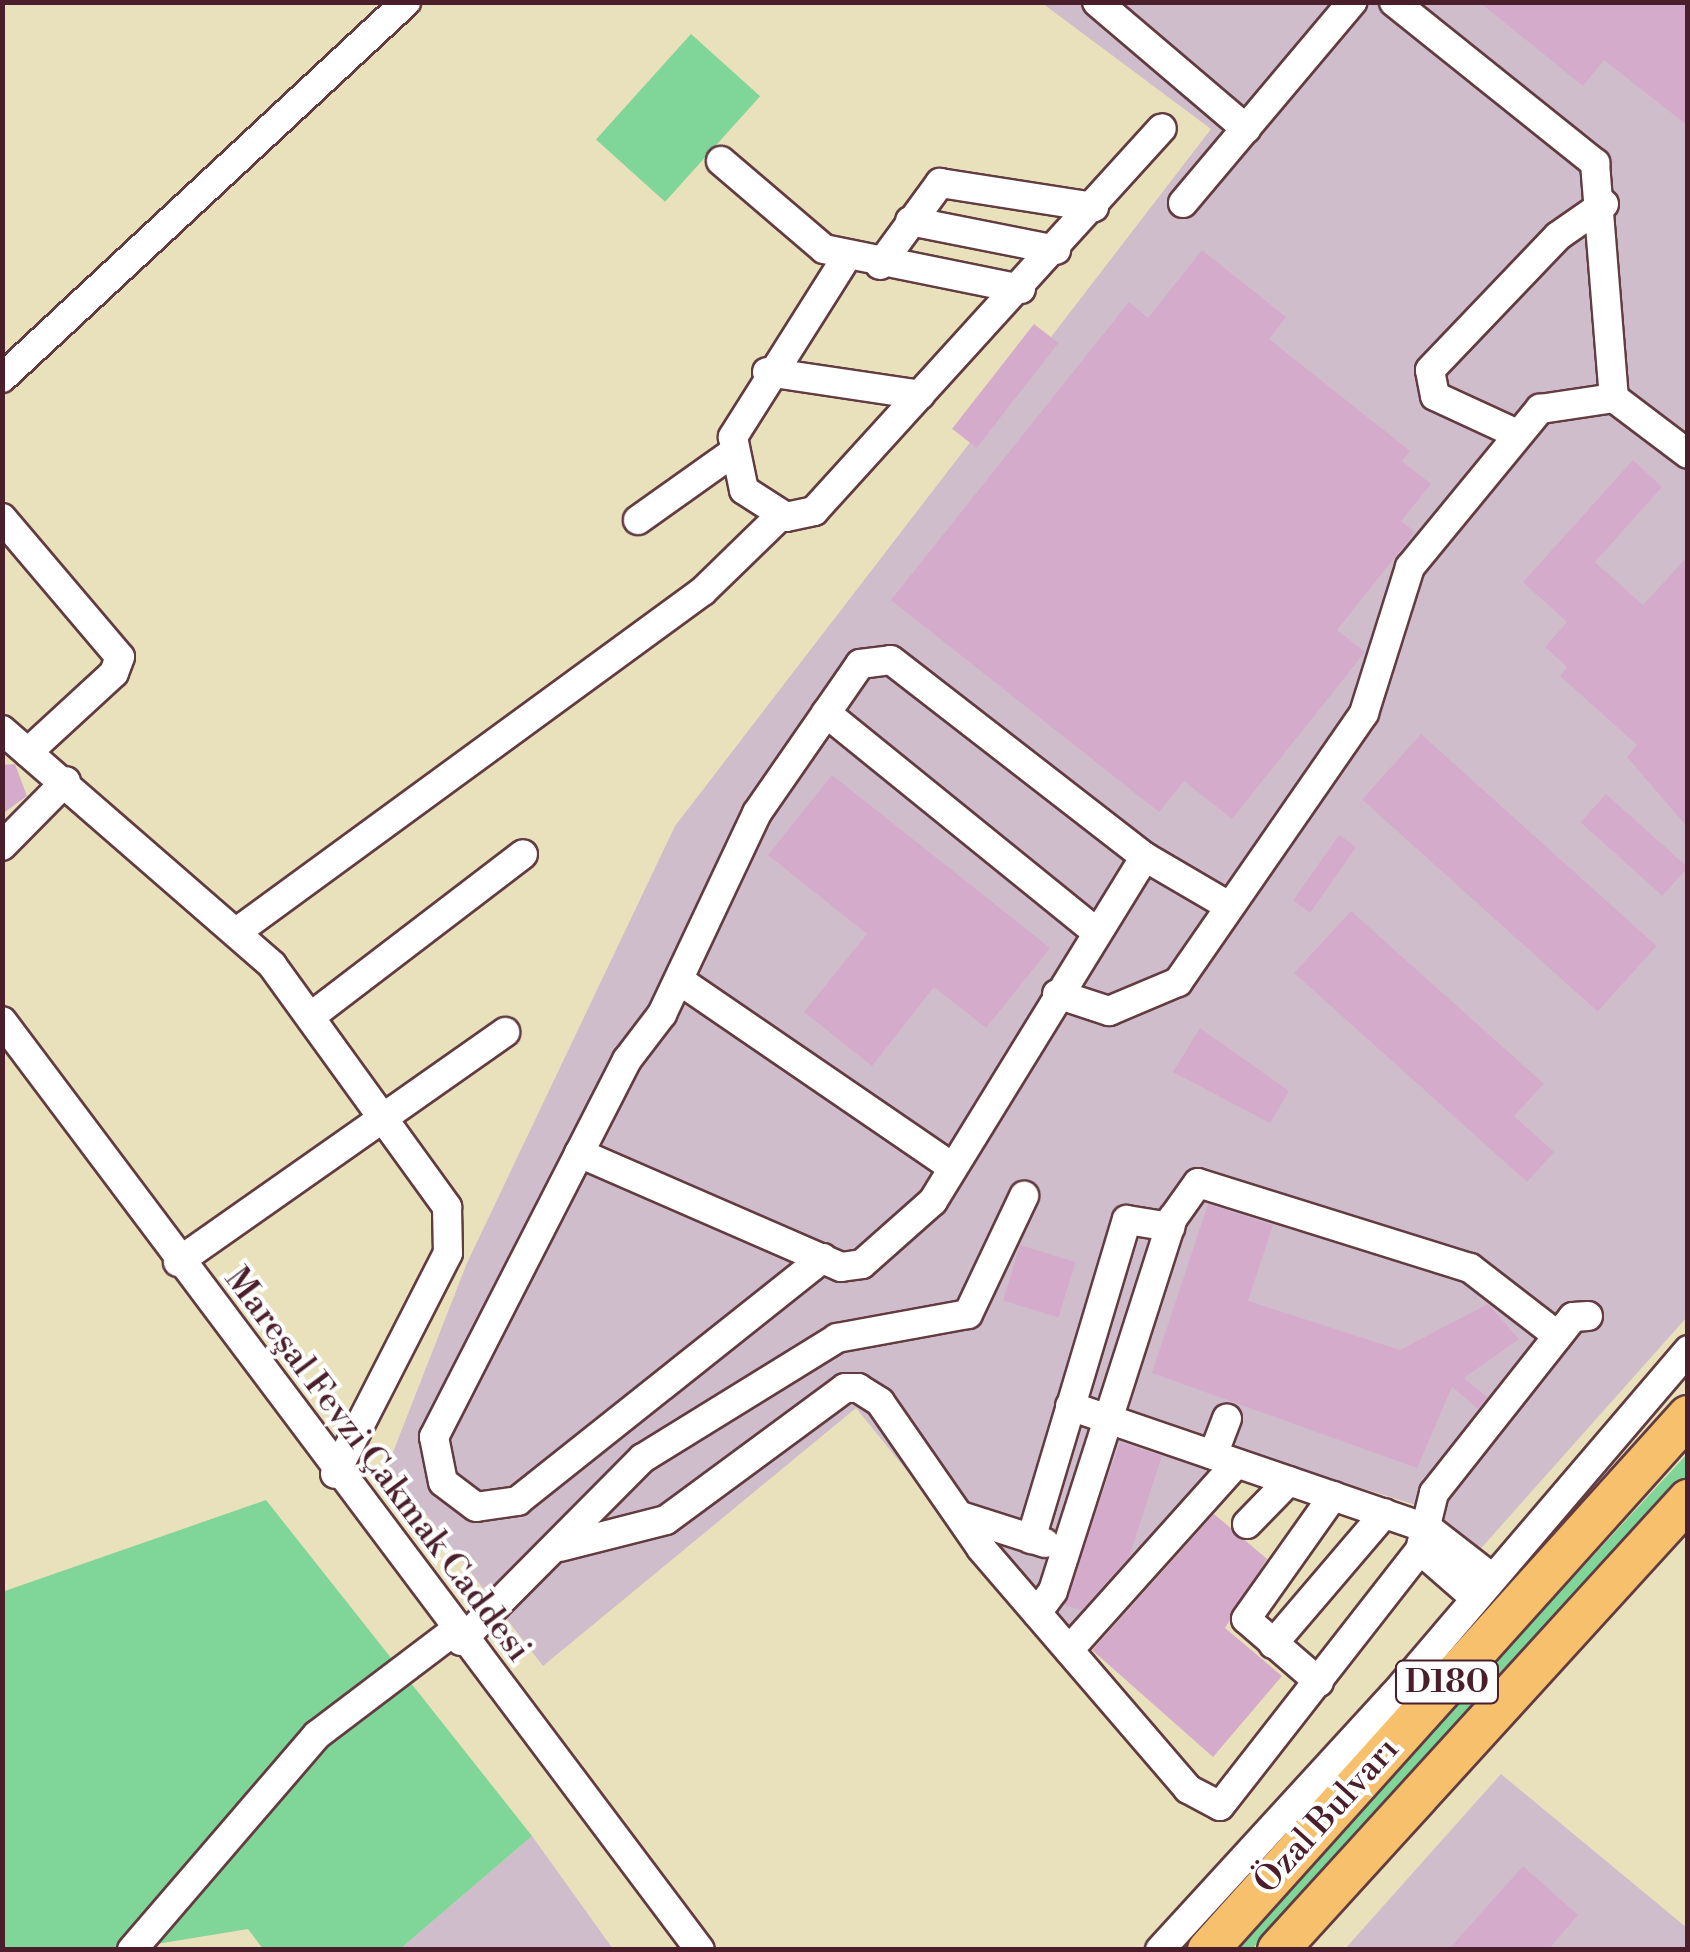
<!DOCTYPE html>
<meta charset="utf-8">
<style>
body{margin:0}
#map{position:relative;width:1690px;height:1952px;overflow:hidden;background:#e8e1bc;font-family:"Libre Bodoni",serif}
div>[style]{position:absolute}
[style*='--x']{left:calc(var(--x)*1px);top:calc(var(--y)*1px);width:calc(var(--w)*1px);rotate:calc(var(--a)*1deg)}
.industrial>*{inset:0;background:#d0bdcc}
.green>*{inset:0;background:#80d599;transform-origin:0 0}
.building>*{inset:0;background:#d5abcb;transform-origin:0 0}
.roads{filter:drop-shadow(2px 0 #623c41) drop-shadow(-2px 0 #623c41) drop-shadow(0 2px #623c41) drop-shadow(0 -2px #623c41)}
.minor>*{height:28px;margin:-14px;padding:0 14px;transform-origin:14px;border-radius:14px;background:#fff}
.highway>*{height:40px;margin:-20px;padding:0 20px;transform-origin:20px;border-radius:20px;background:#f7c06c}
span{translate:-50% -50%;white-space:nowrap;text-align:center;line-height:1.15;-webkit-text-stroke:8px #fff;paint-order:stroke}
.shield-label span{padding:2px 8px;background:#fff;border:2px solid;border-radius:8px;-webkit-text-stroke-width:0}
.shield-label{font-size:32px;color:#4a1f2b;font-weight:700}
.street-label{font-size:35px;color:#4a1f2b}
.frame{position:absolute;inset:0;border:5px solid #4a1f2b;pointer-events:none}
</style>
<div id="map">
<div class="industrial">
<div style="clip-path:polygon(1042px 3px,1687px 3px,1687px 1317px,1476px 1554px,1416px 1505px,1243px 1451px,1060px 1659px,856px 1408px,543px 1666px,388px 1465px,467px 1263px,675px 826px,1211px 129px)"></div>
<div style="clip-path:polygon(1501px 1774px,1687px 1928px,1687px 1949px,1344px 1950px)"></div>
<div style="clip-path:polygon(532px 1836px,613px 1949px,400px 1949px)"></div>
</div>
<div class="green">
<div style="left:691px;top:34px;width:93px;height:142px;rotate:42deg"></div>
<div style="clip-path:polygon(1687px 1454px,1687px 1477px,1588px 1587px,1252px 1949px,1230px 1950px)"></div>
<div style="clip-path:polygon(266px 1500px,532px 1836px,400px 1949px,263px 1949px,248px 1929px,126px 1949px,3px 1949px,2px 1592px)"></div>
</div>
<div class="building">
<div style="clip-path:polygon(1479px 2px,1688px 2px,1688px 126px,1604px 60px,1583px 86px)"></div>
<div style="clip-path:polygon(1202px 250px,1286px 317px,1269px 339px,1410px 451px,1402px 461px,1431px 484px,1401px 521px,1415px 532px,1337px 630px,1365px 652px,1232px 819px,1184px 781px,1159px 812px,891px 600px,1129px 302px,1148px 318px)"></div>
<div style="left:1034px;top:324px;width:31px;height:133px;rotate:38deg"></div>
<div style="clip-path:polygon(1633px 460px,1662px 487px,1595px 562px,1643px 605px,1688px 556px,1688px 828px,1627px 757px,1637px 745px,1560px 676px,1567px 667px,1545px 647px,1567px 622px,1523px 582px)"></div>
<div style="left:1421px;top:734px;width:317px;height:88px;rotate:42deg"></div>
<div style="clip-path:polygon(15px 764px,27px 796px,2px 814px,2px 765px)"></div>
<div style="clip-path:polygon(832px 775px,1050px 948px,986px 1028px,934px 987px,872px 1066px,804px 1012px,867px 934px,768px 855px)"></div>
<div style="left:1606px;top:794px;width:110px;height:38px;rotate:42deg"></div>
<div style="left:1339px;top:835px;width:21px;height:80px;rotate:35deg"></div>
<div style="clip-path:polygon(1351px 911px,1544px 1084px,1514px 1116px,1554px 1152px,1527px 1182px,1294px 973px)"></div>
<div style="clip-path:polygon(1200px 1028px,1289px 1091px,1270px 1123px,1173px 1072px)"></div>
<div style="clip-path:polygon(1208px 1204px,1273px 1225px,1248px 1301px,1400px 1350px,1488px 1304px,1519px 1339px,1464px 1378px,1487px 1397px,1478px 1409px,1452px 1387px,1417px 1468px,1152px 1373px)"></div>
<div style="left:1020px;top:1245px;width:58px;height:58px;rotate:17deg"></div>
<div style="clip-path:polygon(1120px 1442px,1162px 1456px,1129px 1557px,1081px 1610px,1064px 1605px)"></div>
<div style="clip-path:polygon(1214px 1514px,1267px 1559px,1225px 1628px,1282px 1676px,1213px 1757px,1092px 1650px)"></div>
<div style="clip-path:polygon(1523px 1866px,1578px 1915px,1548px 1950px,1448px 1950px)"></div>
</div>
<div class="roads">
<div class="minor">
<div style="--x:1097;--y:2;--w:196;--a:40.4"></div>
<div style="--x:1394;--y:2;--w:258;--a:38.7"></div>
<div style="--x:1595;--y:163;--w:236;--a:85.4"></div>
<div style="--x:1614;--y:398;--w:93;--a:37.1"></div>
<div style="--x:721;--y:161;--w:135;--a:40.5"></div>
<div style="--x:824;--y:249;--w:201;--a:11.5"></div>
<div style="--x:1183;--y:203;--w:263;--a:-49.9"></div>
<div style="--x:910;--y:221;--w:149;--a:11.2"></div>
<div style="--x:846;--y:258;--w:212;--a:122.3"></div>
<div style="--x:733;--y:437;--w:54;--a:78.3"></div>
<div style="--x:744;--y:490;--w:50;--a:32.7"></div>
<div style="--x:786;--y:517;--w:29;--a:-12"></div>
<div style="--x:814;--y:511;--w:517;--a:-47.74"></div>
<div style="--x:880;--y:265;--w:102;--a:-53.8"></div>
<div style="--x:940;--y:183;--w:156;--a:8.9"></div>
<div style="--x:767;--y:372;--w:155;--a:8.5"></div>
<div style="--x:2;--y:378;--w:552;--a:-42.94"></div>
<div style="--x:1515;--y:433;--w:88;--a:-155.2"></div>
<div style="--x:1435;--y:396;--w:26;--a:-101"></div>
<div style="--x:1430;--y:370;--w:185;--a:-46.3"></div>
<div style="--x:1558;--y:236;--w:56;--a:-34.8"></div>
<div style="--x:2;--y:518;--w:182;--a:49.7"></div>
<div style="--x:120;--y:657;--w:17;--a:111"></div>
<div style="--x:114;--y:673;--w:117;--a:137.4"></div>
<div style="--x:638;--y:520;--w:114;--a:-35.4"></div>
<div style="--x:826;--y:713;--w:348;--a:39"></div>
<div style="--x:2;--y:730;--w:358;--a:41"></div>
<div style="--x:272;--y:965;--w:299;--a:54.1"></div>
<div style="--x:447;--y:1207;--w:46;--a:88.8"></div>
<div style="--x:448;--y:1253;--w:248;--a:117.1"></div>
<div style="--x:2;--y:846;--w:91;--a:-45.4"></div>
<div style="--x:238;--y:931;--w:576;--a:-36.17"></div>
<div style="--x:703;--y:591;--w:107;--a:-44.2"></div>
<div style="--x:679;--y:980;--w:331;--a:34.4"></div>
<div style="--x:1057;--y:994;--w:55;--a:18.1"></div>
<div style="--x:1109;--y:1011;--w:75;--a:-22.8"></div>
<div style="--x:1178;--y:982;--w:327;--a:-55.3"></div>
<div style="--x:1364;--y:713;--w:153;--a:-72.5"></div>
<div style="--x:1410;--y:567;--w:205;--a:-50.6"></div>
<div style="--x:1540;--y:409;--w:75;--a:-8.5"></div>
<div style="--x:314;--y:1014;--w:263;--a:-37.4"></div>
<div style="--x:2;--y:1021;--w:1162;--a:53.08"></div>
<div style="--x:579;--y:1153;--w:286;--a:23.5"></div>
<div style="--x:841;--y:1267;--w:21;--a:-8"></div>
<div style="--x:862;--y:1264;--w:95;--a:-41.6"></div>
<div style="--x:933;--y:1201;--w:404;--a:-58.4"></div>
<div style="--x:823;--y:1258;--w:390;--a:141.5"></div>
<div style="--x:518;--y:1501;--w:42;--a:171.9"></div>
<div style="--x:476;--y:1507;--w:41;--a:-142.9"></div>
<div style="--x:443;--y:1482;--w:46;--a:-101.3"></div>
<div style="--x:434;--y:1437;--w:424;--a:-62.9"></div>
<div style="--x:627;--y:1060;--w:58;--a:-52.7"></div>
<div style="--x:662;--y:1014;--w:222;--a:-64.7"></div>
<div style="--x:757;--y:813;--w:181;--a:-55.3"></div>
<div style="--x:860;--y:664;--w:31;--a:-7"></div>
<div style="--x:891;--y:660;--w:321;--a:37.8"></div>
<div style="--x:1145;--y:857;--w:95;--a:30.3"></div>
<div style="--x:178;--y:1262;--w:400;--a:-35.1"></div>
<div style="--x:1070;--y:1406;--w:374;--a:18.9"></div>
<div style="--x:1213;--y:1455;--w:39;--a:-69"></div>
<div style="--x:961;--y:1516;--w:88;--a:17.8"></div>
<div style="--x:1247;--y:1524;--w:60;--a:-45.7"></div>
<div style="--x:1425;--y:1526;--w:85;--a:37.8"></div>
<div style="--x:1031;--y:1539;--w:333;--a:-73.3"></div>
<div style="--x:1127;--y:1220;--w:44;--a:9.2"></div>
<div style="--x:560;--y:1547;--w:109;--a:-14.3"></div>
<div style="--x:666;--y:1520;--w:222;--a:-36.4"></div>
<div style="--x:845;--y:1388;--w:13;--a:0"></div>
<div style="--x:858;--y:1388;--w:26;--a:32"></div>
<div style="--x:880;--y:1402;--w:178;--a:55.3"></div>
<div style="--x:981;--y:1548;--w:318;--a:49.3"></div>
<div style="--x:1188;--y:1789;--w:36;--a:28"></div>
<div style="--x:1220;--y:1806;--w:325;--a:-52"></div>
<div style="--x:1475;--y:1598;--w:73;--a:-138.9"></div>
<div style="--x:1420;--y:1550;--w:59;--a:-76.2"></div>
<div style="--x:1434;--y:1493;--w:224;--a:-51.7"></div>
<div style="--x:1573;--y:1317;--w:15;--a:-4"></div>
<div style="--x:1037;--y:1613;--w:27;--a:-54"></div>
<div style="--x:1053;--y:1591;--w:392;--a:-72.2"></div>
<div style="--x:1173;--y:1218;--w:43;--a:-54.5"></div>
<div style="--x:1198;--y:1183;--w:285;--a:17.4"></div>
<div style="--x:1470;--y:1268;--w:111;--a:37.7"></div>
<div style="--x:461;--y:1641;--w:258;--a:-45.2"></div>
<div style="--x:643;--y:1458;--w:228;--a:-31.7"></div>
<div style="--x:837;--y:1338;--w:133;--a:-10.4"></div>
<div style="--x:968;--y:1314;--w:131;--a:-64.6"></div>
<div style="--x:1273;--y:1644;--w:172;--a:-49.5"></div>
<div style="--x:1069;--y:1650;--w:250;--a:-48.1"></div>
<div style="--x:1319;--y:1682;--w:96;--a:-139.2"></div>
<div style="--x:1246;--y:1619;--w:151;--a:-54.7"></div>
<div style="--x:132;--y:1950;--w:284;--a:-49.3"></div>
<div style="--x:317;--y:1735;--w:172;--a:-37.2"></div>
<div style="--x:1160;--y:1950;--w:345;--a:-47.5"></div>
<div style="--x:1393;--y:1696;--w:455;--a:-49.5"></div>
</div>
<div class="highway">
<div style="--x:1208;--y:1950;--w:718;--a:-48.05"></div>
<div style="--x:1278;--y:1950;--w:609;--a:-47.66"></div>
</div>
</div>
<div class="shield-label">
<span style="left:1447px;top:1682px">D180</span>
</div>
<div class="street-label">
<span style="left:377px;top:1465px;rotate:53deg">Mareşal Fevzi Çakmak Caddesi</span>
<span style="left:1327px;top:1816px;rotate:-48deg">Özal Bulvarı</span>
</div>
<div class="frame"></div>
</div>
